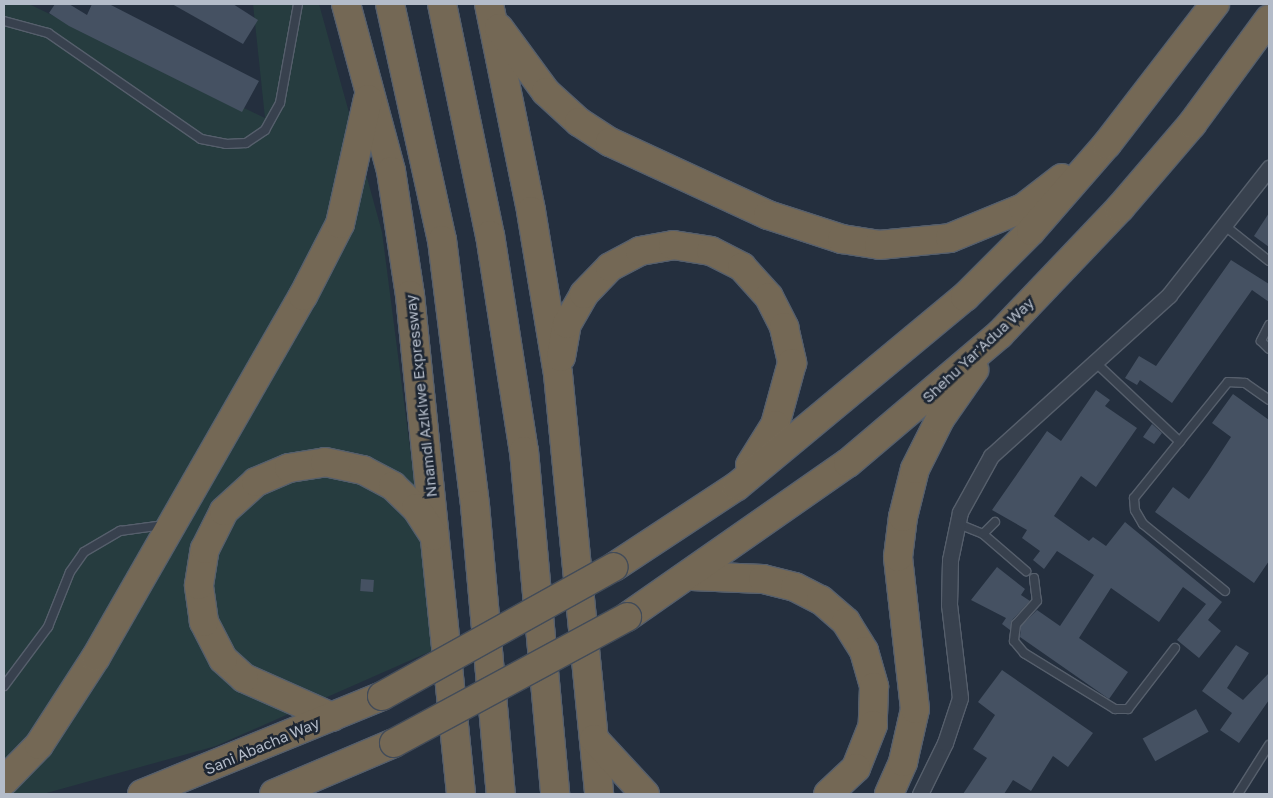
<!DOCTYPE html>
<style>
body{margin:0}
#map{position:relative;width:1273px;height:798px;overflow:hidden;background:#242f3e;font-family:"Golos Text",sans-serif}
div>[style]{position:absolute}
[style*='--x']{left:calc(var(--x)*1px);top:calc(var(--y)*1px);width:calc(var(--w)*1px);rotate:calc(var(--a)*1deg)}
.green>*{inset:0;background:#263c3f}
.building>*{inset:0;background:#455162;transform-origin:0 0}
.roads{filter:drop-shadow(1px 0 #565f6c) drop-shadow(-1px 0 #565f6c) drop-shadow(0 1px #565f6c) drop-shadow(0 -1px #565f6c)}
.lane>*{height:8px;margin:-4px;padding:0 4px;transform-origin:4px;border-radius:4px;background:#38414e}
.street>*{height:15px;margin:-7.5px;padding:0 7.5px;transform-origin:7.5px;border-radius:7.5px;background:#38414e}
.highway>*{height:28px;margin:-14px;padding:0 14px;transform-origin:14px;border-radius:14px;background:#746855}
.bridges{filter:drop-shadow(1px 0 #434c59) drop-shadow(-1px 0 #434c59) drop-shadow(0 1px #434c59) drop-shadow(0 -1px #434c59)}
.highway-bridge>*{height:28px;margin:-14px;padding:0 14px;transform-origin:14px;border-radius:14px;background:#746855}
span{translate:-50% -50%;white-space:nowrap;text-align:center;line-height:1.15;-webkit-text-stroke:5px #1d2633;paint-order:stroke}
.street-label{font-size:15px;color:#b4bcc9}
.frame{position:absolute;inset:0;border:5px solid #b4bcc9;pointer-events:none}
</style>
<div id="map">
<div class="green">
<div style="clip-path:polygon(4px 4px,29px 4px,265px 118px,253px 4px,319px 4px,382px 232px,436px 649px,216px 746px,43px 794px,4px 794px)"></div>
</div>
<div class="building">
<div style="clip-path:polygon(55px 4px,69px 4px,87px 15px,92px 4px,109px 4px,259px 81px,242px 112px,69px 26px,49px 13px)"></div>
<div style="clip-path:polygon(172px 4px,233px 4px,258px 20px,243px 44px)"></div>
<div style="clip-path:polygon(1269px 213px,1269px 247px,1254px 236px)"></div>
<div style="clip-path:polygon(1231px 260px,1269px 284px,1269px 302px,1252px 290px,1172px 403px,1140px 380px,1137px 385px,1125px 378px,1139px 356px,1156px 366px)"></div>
<div style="clip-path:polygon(1096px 390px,1110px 400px,1105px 406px,1137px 428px,1096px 487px,1081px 476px,1054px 516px,1089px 541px,1093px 537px,1106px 546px,1125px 522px,1222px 602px,1208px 620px,1221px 631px,1199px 658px,1177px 640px,1206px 604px,1183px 587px,1159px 622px,1111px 588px,1079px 638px,1128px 672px,1109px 699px,1020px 637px,1021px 626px,1037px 610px,1060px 626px,1094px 575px,1057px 551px,1044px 569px,1033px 560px,1040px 551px,1022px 538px,1027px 530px,992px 510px,1047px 431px,1061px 441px)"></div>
<div style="clip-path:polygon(1233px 394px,1269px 420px,1269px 561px,1254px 583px,1155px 512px,1173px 487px,1189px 499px,1208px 472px,1231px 437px,1212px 423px)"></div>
<div style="clip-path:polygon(1152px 424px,1162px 433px,1154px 444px,1143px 437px)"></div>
<div style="clip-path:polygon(997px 567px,1025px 589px,1021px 595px,1030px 601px,1012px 620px,1010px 630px,1002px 624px,1006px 618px,971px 600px)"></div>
<div style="left:361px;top:579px;width:13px;height:12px;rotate:4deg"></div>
<div style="clip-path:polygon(1236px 645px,1249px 653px,1227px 688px,1243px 700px,1269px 673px,1269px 700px,1239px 743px,1220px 730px,1232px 713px,1202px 691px)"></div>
<div style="clip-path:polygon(1002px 670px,1093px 733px,1068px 767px,1053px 756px,1031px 791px,1013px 780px,1004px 794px,963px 794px,987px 758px,973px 749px,995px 715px,978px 702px)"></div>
<div style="left:1196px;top:709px;width:26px;height:61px;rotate:61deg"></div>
</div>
<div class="roads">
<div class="lane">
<div style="--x:4;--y:21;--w:46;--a:15.3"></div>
<div style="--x:48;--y:33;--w:186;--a:34.7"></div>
<div style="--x:201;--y:139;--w:25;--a:11"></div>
<div style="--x:226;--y:144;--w:20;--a:-3"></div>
<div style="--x:246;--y:143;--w:23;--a:-34"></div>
<div style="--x:265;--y:130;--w:31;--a:-61"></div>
<div style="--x:280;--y:103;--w:101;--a:-79.7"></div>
<div style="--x:1225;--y:226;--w:56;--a:38.5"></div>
<div style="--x:1269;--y:325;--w:18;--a:117"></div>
<div style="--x:1261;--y:341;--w:11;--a:45"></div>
<div style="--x:1096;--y:363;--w:115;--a:43.2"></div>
<div style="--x:956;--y:523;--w:29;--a:22"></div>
<div style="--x:983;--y:534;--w:57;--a:40.7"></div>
<div style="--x:983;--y:534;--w:17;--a:-45"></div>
<div style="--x:1034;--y:578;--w:23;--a:83"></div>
<div style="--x:1037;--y:601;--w:31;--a:132"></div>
<div style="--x:1016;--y:624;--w:17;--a:97"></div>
<div style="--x:1014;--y:641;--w:16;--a:50"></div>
<div style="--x:1024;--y:653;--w:107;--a:31.6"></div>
<div style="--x:1115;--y:709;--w:13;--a:0"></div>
<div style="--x:1128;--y:709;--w:77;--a:-52.4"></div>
<div style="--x:1225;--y:591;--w:106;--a:-140.7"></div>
<div style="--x:1143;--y:524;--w:16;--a:-120"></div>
<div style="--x:1135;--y:510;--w:12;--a:-95"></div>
<div style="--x:1134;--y:498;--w:149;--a:-51"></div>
<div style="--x:1228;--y:382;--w:17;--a:3"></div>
<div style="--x:1245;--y:383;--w:29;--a:35"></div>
<div style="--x:4;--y:686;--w:74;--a:-53.3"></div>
<div style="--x:48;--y:627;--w:59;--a:-68.2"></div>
<div style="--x:70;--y:572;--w:24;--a:-55"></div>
<div style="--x:84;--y:552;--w:42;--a:-30.3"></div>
<div style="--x:120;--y:531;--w:43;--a:-7.9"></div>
<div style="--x:1238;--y:794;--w:58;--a:-57.7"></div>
</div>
<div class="street">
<div style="--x:920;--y:794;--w:57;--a:-63.9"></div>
<div style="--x:945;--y:743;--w:47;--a:-71.6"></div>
<div style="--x:960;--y:698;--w:94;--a:-96.7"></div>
<div style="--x:949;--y:605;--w:45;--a:-88.7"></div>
<div style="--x:950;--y:560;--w:49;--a:-78.2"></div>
<div style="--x:960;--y:512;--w:64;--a:-61"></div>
<div style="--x:991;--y:456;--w:240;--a:-42.1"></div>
<div style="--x:1169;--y:295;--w:162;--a:-51.8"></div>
</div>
<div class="highway">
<div style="--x:346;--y:4;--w:173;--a:74.9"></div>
<div style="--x:391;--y:171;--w:125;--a:81.3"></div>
<div style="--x:410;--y:295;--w:502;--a:84.16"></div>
<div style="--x:390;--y:4;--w:242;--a:77.6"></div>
<div style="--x:442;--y:240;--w:267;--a:82.9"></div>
<div style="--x:475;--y:505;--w:290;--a:84.9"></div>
<div style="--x:442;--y:4;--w:236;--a:78.3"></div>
<div style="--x:490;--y:235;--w:219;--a:81.1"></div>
<div style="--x:524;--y:451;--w:344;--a:84.8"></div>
<div style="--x:489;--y:4;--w:211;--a:78.5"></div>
<div style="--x:531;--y:211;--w:165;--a:80.6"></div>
<div style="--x:558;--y:374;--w:422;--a:84.4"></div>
<div style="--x:499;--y:28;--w:79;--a:53.7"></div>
<div style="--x:546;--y:92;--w:45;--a:42.3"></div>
<div style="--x:579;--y:122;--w:37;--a:33"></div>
<div style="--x:610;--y:142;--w:174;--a:24.8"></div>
<div style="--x:768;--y:215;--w:78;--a:18"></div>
<div style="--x:842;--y:239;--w:37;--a:9"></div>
<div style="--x:879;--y:245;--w:71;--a:-5.6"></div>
<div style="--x:950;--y:238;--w:79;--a:-22.3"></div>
<div style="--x:1023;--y:208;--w:49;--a:-37.6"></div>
<div style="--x:561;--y:357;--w:34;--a:-80"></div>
<div style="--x:567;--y:324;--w:34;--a:-60"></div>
<div style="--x:584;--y:294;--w:37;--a:-46"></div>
<div style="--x:610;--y:267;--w:34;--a:-28"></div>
<div style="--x:640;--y:251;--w:34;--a:-10"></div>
<div style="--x:673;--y:245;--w:38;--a:9"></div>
<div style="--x:711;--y:251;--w:35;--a:27"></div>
<div style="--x:742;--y:267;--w:40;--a:48"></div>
<div style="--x:769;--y:297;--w:34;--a:63"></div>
<div style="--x:784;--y:327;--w:37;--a:77"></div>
<div style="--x:792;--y:363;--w:64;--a:105.3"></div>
<div style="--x:775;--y:425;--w:47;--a:122"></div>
<div style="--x:614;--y:567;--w:147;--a:-33.4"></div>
<div style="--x:737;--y:486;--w:296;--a:-39.7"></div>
<div style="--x:965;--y:297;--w:93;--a:-45"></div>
<div style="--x:1031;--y:231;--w:116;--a:-48.9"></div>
<div style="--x:1107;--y:144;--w:177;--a:-52.4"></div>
<div style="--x:692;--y:576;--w:71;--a:2.4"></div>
<div style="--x:763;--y:579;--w:33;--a:14"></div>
<div style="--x:795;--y:587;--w:29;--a:27"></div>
<div style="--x:821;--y:600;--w:33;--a:41"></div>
<div style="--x:846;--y:622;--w:34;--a:58"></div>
<div style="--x:864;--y:651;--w:37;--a:74"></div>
<div style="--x:874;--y:687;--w:38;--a:92"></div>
<div style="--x:873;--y:725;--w:46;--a:111.6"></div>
<div style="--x:856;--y:768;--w:38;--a:137"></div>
<div style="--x:627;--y:617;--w:269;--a:-34.9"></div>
<div style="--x:848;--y:463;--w:199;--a:-40.3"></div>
<div style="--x:1000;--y:334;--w:174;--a:-46.4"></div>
<div style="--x:1120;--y:208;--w:111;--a:-49.4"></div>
<div style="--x:1192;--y:124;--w:130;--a:-53.7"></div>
<div style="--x:332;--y:717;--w:96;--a:-156.1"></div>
<div style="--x:244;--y:678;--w:28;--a:-138"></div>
<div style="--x:223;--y:659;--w:42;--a:-117.2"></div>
<div style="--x:204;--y:622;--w:37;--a:-98"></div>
<div style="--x:199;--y:585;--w:36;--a:-81"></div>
<div style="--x:205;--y:549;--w:42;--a:-63.4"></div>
<div style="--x:224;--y:511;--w:43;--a:-42.2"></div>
<div style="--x:256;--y:482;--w:36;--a:-23"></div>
<div style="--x:289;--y:468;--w:36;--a:-9"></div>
<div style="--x:325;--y:462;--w:39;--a:12"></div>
<div style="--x:363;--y:470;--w:34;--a:28"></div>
<div style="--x:393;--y:486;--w:32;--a:44"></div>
<div style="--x:416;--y:508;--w:33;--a:57"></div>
<div style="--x:594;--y:739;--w:75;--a:47.2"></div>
<div style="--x:4;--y:781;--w:50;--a:-45.8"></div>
<div style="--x:39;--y:745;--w:105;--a:-57.1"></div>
<div style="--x:96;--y:657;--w:416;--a:-60.2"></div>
<div style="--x:303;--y:296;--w:81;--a:-62.8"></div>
<div style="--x:340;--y:224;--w:128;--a:-77.4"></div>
<div style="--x:142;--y:794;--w:259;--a:-22.2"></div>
<div style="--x:274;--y:794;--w:130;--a:-23"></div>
<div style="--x:889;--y:794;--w:35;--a:-66"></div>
<div style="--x:903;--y:762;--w:54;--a:-77.2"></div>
<div style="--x:915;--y:709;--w:153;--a:-96.4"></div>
<div style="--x:898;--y:557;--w:40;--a:-82.9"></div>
<div style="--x:903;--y:517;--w:49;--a:-76"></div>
<div style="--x:915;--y:469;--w:56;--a:-63.4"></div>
<div style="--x:940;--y:419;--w:60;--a:-55.2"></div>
</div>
</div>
<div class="bridges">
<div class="highway-bridge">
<div style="--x:382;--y:696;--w:265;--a:-29.1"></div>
<div style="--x:394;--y:743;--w:265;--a:-28.4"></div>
</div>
</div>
<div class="street-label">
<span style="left:978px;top:350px;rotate:-43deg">Shehu Yar'Adua Way</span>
<span style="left:421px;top:396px;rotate:-96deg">Nnamdi Azikiwe Expressway</span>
<span style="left:262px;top:746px;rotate:-23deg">Sani Abacha Way</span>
</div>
<div class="frame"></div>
</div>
